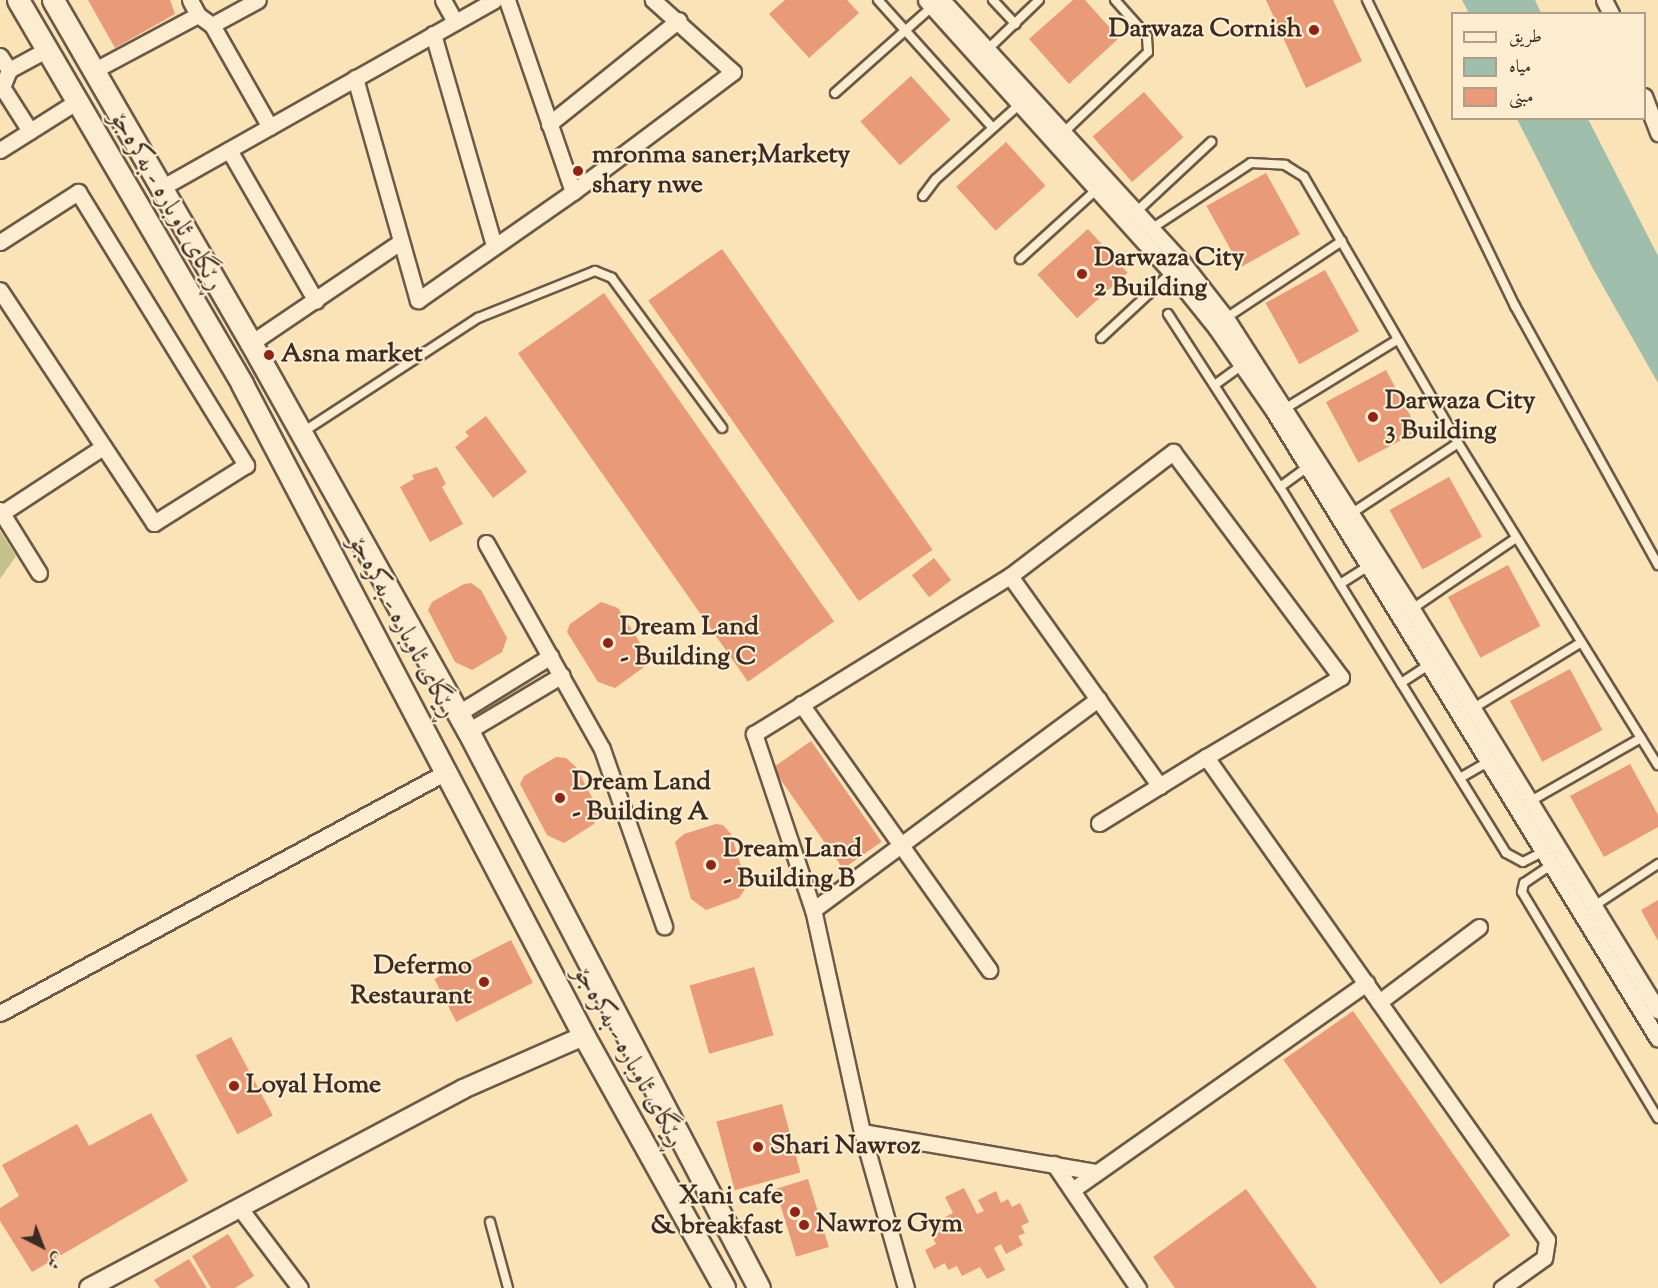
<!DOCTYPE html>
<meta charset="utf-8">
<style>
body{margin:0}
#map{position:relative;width:1658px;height:1288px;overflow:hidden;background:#fae3b7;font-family:"Sorts Mill Goudy",Amiri,serif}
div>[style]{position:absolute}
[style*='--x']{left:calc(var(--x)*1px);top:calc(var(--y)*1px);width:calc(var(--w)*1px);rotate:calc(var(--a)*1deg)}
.green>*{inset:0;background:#c4c28a}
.water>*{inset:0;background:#9fbeac}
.building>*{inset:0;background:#e89a79;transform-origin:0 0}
.roads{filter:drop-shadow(2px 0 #6c5947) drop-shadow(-2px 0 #6c5947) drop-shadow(0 2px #6c5947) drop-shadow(0 -2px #6c5947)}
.service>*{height:8px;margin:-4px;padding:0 4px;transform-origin:4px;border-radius:4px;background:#fcedd0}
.minor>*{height:15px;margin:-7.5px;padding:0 7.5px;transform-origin:7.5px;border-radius:7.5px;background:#fcedd0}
.tertiary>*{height:18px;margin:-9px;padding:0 9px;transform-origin:9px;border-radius:9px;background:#fcedd0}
.secondary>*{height:21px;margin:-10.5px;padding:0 10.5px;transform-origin:10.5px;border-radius:10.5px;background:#fcedd0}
.dots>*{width:16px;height:16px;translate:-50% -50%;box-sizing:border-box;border:3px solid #fcedd0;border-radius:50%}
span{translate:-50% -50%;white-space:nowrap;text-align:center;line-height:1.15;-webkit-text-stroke:4.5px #fcedd0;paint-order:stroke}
.poi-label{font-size:26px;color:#3c2b22;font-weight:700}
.right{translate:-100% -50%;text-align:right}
.left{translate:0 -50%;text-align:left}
.street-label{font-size:26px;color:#3c2b22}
.legend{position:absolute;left:1451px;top:12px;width:195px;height:108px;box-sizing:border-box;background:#fcedd0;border:2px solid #af9f8a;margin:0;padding:8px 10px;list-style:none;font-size:18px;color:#3c2b22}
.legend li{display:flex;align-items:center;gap:12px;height:30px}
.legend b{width:30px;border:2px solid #af9f8a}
.north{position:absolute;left:12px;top:1216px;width:60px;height:60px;-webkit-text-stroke:4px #fcedd0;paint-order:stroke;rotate:138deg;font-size:16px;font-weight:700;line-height:24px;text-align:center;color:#3c2b22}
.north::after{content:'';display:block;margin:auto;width:21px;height:27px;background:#3c2b22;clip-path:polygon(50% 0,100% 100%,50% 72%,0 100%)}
</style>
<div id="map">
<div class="green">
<div style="clip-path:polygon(0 531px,16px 556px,0 579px)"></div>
</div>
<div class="water">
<div style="clip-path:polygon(1462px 0,1535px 0,1541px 13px,1469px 13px)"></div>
<div style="clip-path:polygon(1517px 119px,1588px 119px,1658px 256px,1658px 383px,1592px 267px)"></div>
</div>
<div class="building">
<div style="clip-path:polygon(88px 0,170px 0,175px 14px,115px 48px)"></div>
<div style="clip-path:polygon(785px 0,847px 0,859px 13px,809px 58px,769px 14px)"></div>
<div style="clip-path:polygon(1073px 0,1085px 0,1119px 38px,1069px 84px,1029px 39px)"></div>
<div style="clip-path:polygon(1266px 0,1333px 0,1362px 61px,1306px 88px)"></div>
<div style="left:911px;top:76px;width:59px;height:68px;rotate:48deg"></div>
<div style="left:1144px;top:92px;width:60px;height:68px;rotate:49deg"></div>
<div style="left:1006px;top:142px;width:59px;height:67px;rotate:48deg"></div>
<div style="left:1266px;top:173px;width:70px;height:68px;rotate:61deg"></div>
<div style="left:1088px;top:229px;width:59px;height:68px;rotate:48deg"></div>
<div style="left:722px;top:249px;width:367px;height:90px;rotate:55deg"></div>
<div style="left:1325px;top:270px;width:70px;height:68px;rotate:61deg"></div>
<div style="left:604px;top:293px;width:401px;height:105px;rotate:55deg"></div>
<div style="left:1386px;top:370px;width:69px;height:68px;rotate:62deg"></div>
<div style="clip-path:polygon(486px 416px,527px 472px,493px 498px,455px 447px,469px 436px,465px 432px)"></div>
<div style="clip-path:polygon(437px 467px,446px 484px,442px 487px,463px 524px,430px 542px,400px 487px,414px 479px,412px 475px)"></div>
<div style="left:1449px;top:477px;width:68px;height:68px;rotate:61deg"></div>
<div style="left:934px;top:558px;width:28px;height:28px;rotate:52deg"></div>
<div style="left:1508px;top:565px;width:69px;height:68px;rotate:62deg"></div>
<div style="clip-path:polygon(464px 584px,471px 583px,481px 590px,507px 638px,502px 652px,472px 670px,455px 662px,428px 610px,432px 602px)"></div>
<div style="clip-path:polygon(601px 602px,618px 608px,647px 654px,644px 667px,615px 688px,598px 682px,567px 632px,570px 624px)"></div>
<div style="left:1570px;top:669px;width:69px;height:68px;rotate:62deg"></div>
<div style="left:811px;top:741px;width:123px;height:47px;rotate:55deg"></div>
<div style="clip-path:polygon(556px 757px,566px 758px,576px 767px,599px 811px,594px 824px,564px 843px,547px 835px,520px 784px,524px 776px)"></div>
<div style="clip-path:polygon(1630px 764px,1658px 815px,1658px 827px,1604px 857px,1570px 796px)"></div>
<div style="clip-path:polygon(716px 824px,723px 825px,731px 834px,747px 886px,739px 898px,706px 910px,691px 899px,675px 842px,684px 834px)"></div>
<div style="clip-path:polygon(1658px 900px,1658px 941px,1641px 910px)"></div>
<div style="left:511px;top:940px;width:48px;height:86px;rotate:63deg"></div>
<div style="left:754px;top:967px;width:71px;height:67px;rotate:74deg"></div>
<div style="left:1353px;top:1011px;width:274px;height:85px;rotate:55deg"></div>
<div style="left:231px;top:1037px;width:89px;height:40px;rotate:62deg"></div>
<div style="left:782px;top:1104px;width:71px;height:68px;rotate:75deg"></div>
<div style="clip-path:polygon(151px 1113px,188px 1181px,32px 1272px,0 1221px,0 1208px,19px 1196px,2px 1165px,77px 1124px,89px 1146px)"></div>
<div style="left:808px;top:1179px;width:71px;height:34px;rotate:73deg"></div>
<div style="clip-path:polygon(964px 1188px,977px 1214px,984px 1211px,978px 1200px,996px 1191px,1001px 1203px,1008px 1199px,1012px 1207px,1020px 1203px,1029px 1222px,1021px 1226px,1025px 1233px,1018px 1236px,1023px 1245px,1006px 1254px,1001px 1244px,994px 1248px,1005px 1270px,987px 1279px,980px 1267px,962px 1276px,957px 1266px,948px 1270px,945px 1263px,934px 1269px,925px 1250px,936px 1244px,932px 1236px,940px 1232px,935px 1222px,953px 1213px,945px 1197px)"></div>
<div style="clip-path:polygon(1246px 1189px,1317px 1288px,1175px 1288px,1153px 1257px)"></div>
<div style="clip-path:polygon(228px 1234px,254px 1276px,235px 1288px,211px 1288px,192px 1256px)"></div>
<div style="clip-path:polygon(189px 1259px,207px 1288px,160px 1288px,154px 1280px)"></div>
</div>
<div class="roads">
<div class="service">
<div style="--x:878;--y:0;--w:172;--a:48.1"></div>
<div style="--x:993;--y:0;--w:33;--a:47"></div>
<div style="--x:1367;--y:0;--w:340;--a:64.2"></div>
<div style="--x:1515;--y:306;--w:296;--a:61.1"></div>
<div style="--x:987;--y:50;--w:72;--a:-43.9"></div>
<div style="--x:835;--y:93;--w:132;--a:-41.6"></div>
<div style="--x:1063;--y:133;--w:117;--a:-43.6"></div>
<div style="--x:1148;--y:52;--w:16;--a:-94"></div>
<div style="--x:1147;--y:36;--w:48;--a:-131.6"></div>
<div style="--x:923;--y:196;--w:21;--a:-53"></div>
<div style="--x:936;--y:179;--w:113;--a:-41.8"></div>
<div style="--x:1136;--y:212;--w:103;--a:-43"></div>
<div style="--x:1151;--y:229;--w:120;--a:-33.4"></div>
<div style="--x:1251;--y:163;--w:34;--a:3"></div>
<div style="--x:1285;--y:165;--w:22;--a:32"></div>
<div style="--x:1304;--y:177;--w:307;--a:59.9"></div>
<div style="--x:1458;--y:443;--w:379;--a:58.2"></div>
<div style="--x:1020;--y:259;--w:103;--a:-42.2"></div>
<div style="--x:1168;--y:314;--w:206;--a:57.1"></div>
<div style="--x:1280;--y:487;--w:430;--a:58.3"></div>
<div style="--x:1506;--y:853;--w:19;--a:28"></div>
<div style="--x:1523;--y:862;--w:22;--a:-27"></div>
<div style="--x:1226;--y:318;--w:139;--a:-33.6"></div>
<div style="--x:1101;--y:338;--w:97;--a:-42.9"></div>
<div style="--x:1216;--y:384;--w:32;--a:-36"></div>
<div style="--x:1286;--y:408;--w:130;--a:-31.5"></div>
<div style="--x:303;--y:432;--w:209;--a:-33.1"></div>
<div style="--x:478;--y:318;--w:126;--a:-21.9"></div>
<div style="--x:595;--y:271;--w:18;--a:22"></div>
<div style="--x:612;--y:278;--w:186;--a:53.7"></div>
<div style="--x:1280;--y:487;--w:34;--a:-36"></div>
<div style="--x:1352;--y:513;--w:127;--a:-33.4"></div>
<div style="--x:1340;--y:584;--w:34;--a:-32"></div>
<div style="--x:1412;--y:609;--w:126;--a:-34.3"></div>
<div style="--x:1401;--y:683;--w:35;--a:-33"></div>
<div style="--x:1472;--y:709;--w:127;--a:-31.4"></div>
<div style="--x:1460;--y:778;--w:32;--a:-30"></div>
<div style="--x:1529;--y:802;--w:129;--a:-29.7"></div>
<div style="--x:1551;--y:865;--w:32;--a:146"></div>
<div style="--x:1524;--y:883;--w:9;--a:103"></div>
<div style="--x:1522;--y:892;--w:264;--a:59"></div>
<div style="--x:1594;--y:906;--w:77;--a:-33.3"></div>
<div style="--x:490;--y:1222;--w:68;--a:74.7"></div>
</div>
<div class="minor">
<div style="--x:190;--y:0;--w:17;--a:62"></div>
<div style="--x:443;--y:0;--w:25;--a:61"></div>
<div style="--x:507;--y:0;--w:203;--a:71"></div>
<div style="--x:926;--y:0;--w:367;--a:48"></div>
<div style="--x:1172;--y:273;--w:70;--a:51.3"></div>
<div style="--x:1216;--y:328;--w:100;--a:55.2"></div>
<div style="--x:1273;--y:410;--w:737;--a:58.53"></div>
<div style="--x:942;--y:0;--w:357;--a:47.5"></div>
<div style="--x:1183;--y:263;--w:70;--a:52"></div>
<div style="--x:1226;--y:318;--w:345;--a:57.4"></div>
<div style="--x:1412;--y:609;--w:471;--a:58.5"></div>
<div style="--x:1604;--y:0;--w:16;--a:63"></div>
<div style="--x:212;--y:25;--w:117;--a:60.4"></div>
<div style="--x:433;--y:34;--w:221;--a:73.9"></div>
<div style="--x:0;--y:56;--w:17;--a:57"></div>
<div style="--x:9;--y:70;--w:18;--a:112"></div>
<div style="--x:2;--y:87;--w:52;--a:57.5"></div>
<div style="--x:9;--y:70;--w:42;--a:-28.4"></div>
<div style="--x:93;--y:71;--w:119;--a:-28.1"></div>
<div style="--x:198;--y:15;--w:17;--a:36"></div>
<div style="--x:212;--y:25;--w:52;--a:-28.5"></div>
<div style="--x:355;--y:78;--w:231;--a:74.2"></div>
<div style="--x:418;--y:300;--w:189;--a:-34.9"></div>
<div style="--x:573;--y:192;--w:200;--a:-36.9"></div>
<div style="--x:733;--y:72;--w:108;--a:-138"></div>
<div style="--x:1644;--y:96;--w:40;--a:69"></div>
<div style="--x:549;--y:124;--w:166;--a:-38.7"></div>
<div style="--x:0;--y:150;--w:90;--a:-32.3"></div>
<div style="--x:229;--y:150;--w:174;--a:60.1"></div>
<div style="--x:161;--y:188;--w:382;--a:-29.4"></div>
<div style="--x:0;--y:242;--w:93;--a:-32.7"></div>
<div style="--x:78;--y:192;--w:321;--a:58.4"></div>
<div style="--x:246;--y:465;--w:109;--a:147.8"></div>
<div style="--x:154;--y:523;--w:279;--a:-123.5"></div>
<div style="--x:251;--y:343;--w:180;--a:-34.1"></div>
<div style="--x:0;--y:510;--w:74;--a:58.2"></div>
<div style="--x:2;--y:513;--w:121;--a:-33.2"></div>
<div style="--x:486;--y:543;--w:236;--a:60.6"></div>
<div style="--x:602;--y:749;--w:188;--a:70.7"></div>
<div style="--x:1010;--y:576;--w:258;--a:54.5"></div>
<div style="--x:801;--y:704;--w:326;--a:54.7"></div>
<div style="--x:457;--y:714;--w:110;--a:-31.7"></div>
<div style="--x:468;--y:731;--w:109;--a:-30.8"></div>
<div style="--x:1099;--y:823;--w:126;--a:-31.7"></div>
<div style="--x:1206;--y:757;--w:591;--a:54.78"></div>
<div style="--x:1547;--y:1240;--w:18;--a:99"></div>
<div style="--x:1544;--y:1258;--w:52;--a:144.5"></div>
<div style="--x:813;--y:910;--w:355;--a:-36.5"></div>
<div style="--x:1379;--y:1002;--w:125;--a:-36.9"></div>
<div style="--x:0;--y:1013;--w:509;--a:-28.38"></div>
<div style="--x:862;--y:1132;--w:238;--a:9.7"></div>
<div style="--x:1054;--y:1164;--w:150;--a:55.9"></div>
<div style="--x:1072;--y:1190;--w:360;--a:-35.1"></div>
<div style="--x:239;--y:1207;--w:101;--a:53"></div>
<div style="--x:906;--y:1288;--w:162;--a:-105.8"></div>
<div style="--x:862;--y:1132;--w:227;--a:-102.4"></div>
<div style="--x:813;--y:910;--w:186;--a:-108.5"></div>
<div style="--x:754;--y:734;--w:301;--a:-31.7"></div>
<div style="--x:1010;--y:576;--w:205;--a:-37.3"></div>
<div style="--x:1173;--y:452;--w:281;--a:53.3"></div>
<div style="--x:1341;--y:677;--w:157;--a:149.3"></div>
</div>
<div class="tertiary">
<div style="--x:89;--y:1288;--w:424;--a:-28"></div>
<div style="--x:463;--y:1089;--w:132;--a:-23.7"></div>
</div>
<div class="secondary">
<div style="--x:18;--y:0;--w:445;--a:59.7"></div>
<div style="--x:242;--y:384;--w:736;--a:62.32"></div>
<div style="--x:584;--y:1036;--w:288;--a:60.9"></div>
<div style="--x:53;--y:0;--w:396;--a:60"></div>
<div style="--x:251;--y:343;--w:445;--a:60.8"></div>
<div style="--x:468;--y:731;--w:628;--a:62.42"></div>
</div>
</div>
<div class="dots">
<div style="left:1314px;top:30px;background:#8f2418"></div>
<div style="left:578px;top:171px;background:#8f2418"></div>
<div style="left:1082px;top:274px;background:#8f2418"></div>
<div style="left:269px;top:355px;background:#8f2418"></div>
<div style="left:1373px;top:417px;background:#8f2418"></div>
<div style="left:608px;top:643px;background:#8f2418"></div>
<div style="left:560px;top:798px;background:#8f2418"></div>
<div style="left:711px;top:865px;background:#8f2418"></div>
<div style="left:484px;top:982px;background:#8f2418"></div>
<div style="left:234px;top:1086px;background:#8f2418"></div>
<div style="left:758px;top:1147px;background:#8f2418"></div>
<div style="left:795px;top:1212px;background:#8f2418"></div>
<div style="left:804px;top:1225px;background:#8f2418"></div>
</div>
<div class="poi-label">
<span class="right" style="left:1302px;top:30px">Darwaza Cornish</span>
<span class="left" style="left:592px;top:171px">mronma saner;Markety<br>shary nwe</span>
<span class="left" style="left:1094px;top:274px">Darwaza City<br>2 Building</span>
<span class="left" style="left:281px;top:355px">Asna market</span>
<span class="left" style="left:1385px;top:417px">Darwaza City<br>3 Building</span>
<span class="left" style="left:620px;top:643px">Dream Land<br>- Building C</span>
<span class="left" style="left:572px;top:798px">Dream Land<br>- Building A</span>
<span class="left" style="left:723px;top:865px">Dream Land<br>- Building B</span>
<span class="right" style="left:472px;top:982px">Defermo<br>Restaurant</span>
<span class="left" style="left:246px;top:1086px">Loyal Home</span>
<span class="left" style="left:770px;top:1147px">Shari Nawroz</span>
<span class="right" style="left:783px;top:1212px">Xani cafe<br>&amp; breakfast</span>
<span class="left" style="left:816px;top:1225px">Nawroz Gym</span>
</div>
<div class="street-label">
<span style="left:166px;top:201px;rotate:60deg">ڕێگای ئاوبارە - بەکرەجۆ</span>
<span style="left:402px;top:627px;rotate:62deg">ڕێگای ئاوبارە - بەکرەجۆ</span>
<span style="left:628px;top:1057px;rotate:61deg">ڕێگای ئاوبارە - بەکرەجۆ</span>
</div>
<ul class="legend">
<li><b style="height:8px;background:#fcedd0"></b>طريق</li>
<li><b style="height:16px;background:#9fbeac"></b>مياه</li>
<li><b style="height:16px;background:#e89a79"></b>مبنى</li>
</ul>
<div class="north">ش</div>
</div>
